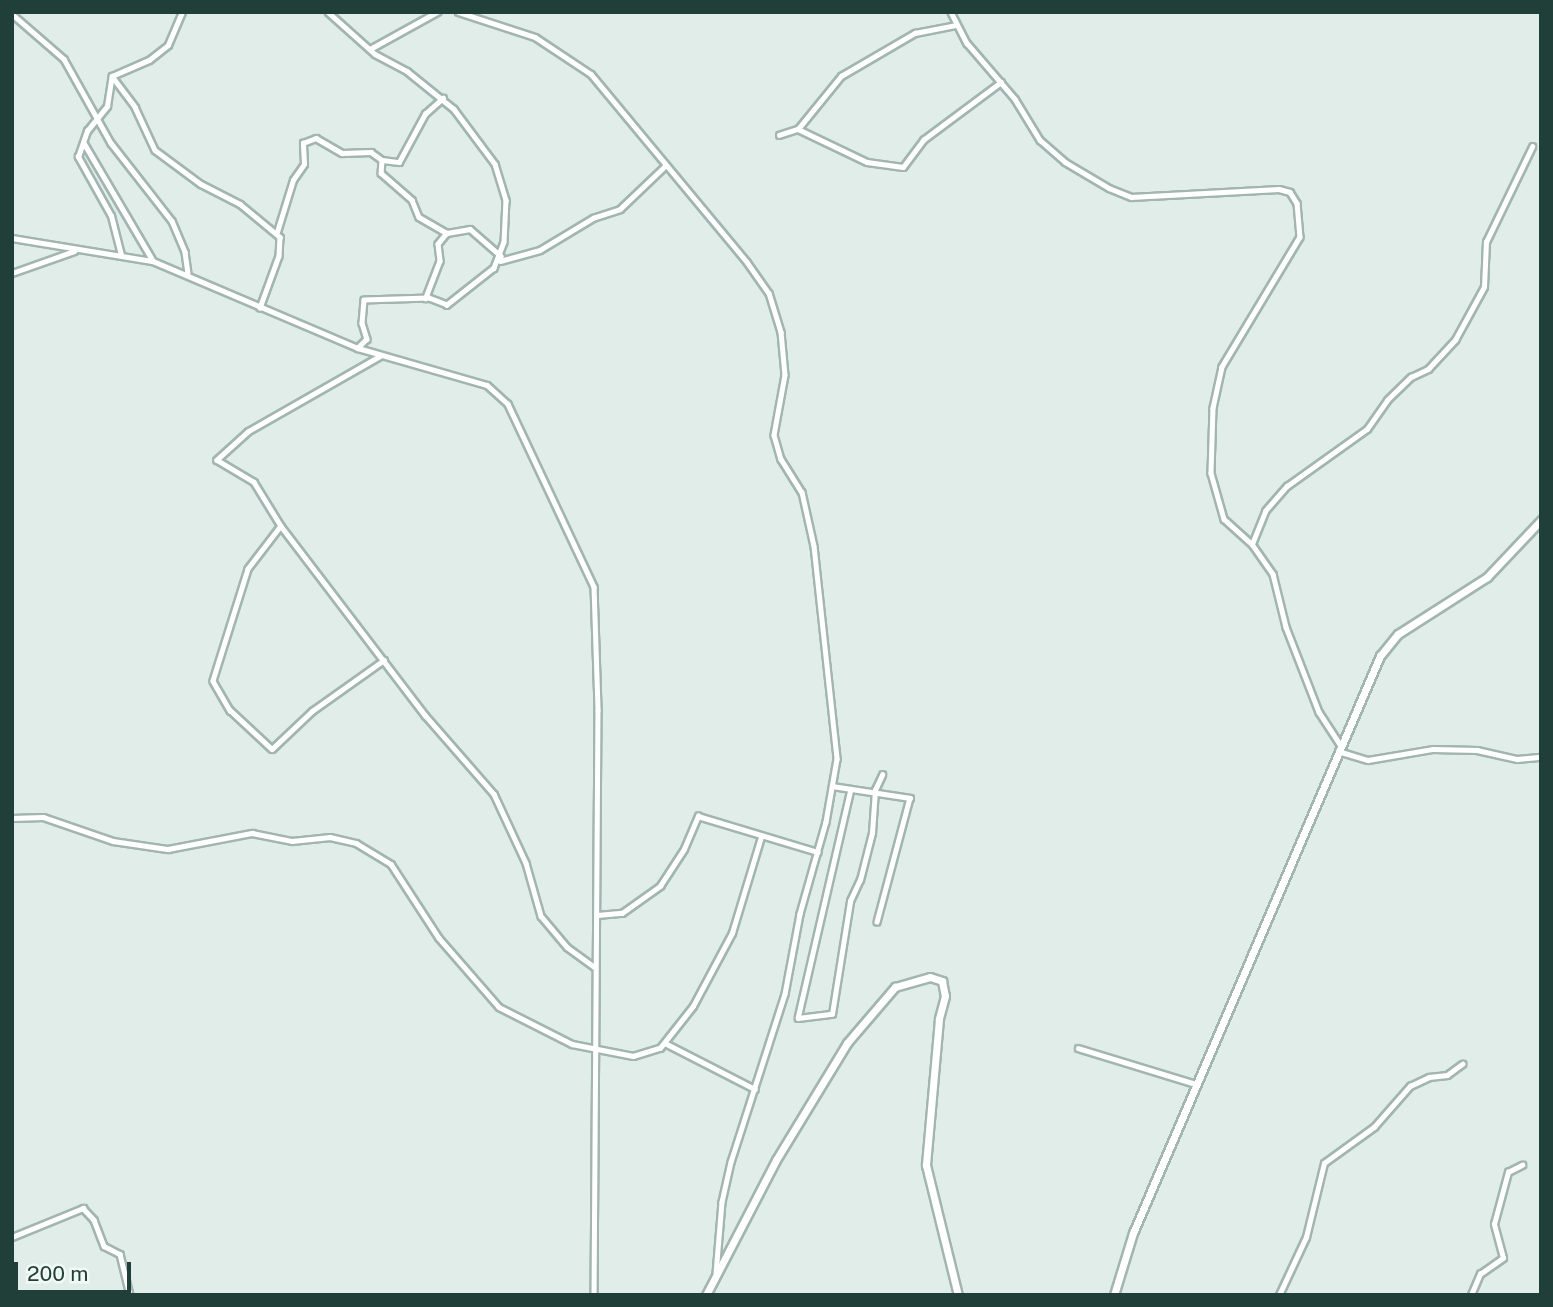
<!DOCTYPE html>
<style>
body{margin:0}
#map{position:relative;width:1553px;height:1307px;overflow:hidden;background:#e0ede8;font-family:"Public Sans",sans-serif}
div>[style]{position:absolute}
[style*='--x']{left:calc(var(--x)*1px);top:calc(var(--y)*1px);width:calc(var(--w)*1px);rotate:calc(var(--a)*1deg)}
.roads{filter:drop-shadow(2px 0 #a2b5b0) drop-shadow(-2px 0 #a2b5b0) drop-shadow(0 2px #a2b5b0) drop-shadow(0 -2px #a2b5b0)}
.street>*{height:4.5px;margin:-2.25px;padding:0 2.25px;transform-origin:2.25px;border-radius:2.25px;background:#fff}
.secondary>*{height:7px;margin:-3.5px;padding:0 3.5px;transform-origin:3.5px;border-radius:3.5px;background:#fff}
span{translate:-50% -50%;white-space:nowrap;text-align:center;line-height:1.15;-webkit-text-stroke:6px #f1f9f5;paint-order:stroke}
.frame{position:absolute;inset:0;border:14px solid #1f3f38;pointer-events:none}
.scale{position:absolute;left:14px;top:1262px;width:117px;height:32px;box-sizing:border-box;border:4px solid #1f3f38;border-top:0;padding-left:9px;font-size:21px;line-height:24px;white-space:nowrap;color:#1f3f38;-webkit-text-stroke:5px #f1f9f5;paint-order:stroke}
</style>
<div id="map">
<div class="roads">
<div class="street">
<div style="--x:328;--y:12;--w:63;--a:41.8"></div>
<div style="--x:375;--y:54;--w:36;--a:28"></div>
<div style="--x:407;--y:71;--w:60;--a:39"></div>
<div style="--x:454;--y:109;--w:69;--a:53.3"></div>
<div style="--x:495;--y:164;--w:38;--a:73"></div>
<div style="--x:506;--y:200;--w:42;--a:92.7"></div>
<div style="--x:504;--y:242;--w:28;--a:111"></div>
<div style="--x:494;--y:268;--w:60;--a:141.8"></div>
<div style="--x:447;--y:305;--w:19;--a:-159"></div>
<div style="--x:429;--y:298;--w:65;--a:178.2"></div>
<div style="--x:364;--y:300;--w:23;--a:95"></div>
<div style="--x:362;--y:323;--w:17;--a:73"></div>
<div style="--x:367;--y:339;--w:13;--a:135"></div>
<div style="--x:458;--y:12;--w:81;--a:18"></div>
<div style="--x:535;--y:37;--w:67;--a:33.5"></div>
<div style="--x:591;--y:74;--w:244;--a:50.3"></div>
<div style="--x:747;--y:262;--w:38;--a:55"></div>
<div style="--x:769;--y:293;--w:41;--a:72.9"></div>
<div style="--x:781;--y:332;--w:43;--a:84.7"></div>
<div style="--x:785;--y:375;--w:61;--a:100.4"></div>
<div style="--x:774;--y:435;--w:25;--a:74"></div>
<div style="--x:781;--y:459;--w:39;--a:58"></div>
<div style="--x:802;--y:492;--w:55;--a:77.5"></div>
<div style="--x:814;--y:546;--w:214;--a:83.8"></div>
<div style="--x:837;--y:759;--w:64;--a:99.9"></div>
<div style="--x:826;--y:822;--w:96;--a:105.8"></div>
<div style="--x:800;--y:914;--w:81;--a:100.6"></div>
<div style="--x:785;--y:994;--w:176;--a:107.8"></div>
<div style="--x:731;--y:1162;--w:41;--a:102.7"></div>
<div style="--x:722;--y:1202;--w:71;--a:94.8"></div>
<div style="--x:951;--y:12;--w:35;--a:63"></div>
<div style="--x:967;--y:43;--w:74;--a:49.4"></div>
<div style="--x:1015;--y:99;--w:48;--a:58.6"></div>
<div style="--x:1040;--y:140;--w:33;--a:41"></div>
<div style="--x:1065;--y:162;--w:51;--a:30.6"></div>
<div style="--x:1109;--y:188;--w:24;--a:22"></div>
<div style="--x:1131;--y:197;--w:148;--a:-3.1"></div>
<div style="--x:1279;--y:189;--w:11;--a:15"></div>
<div style="--x:1290;--y:192;--w:13;--a:58"></div>
<div style="--x:1297;--y:203;--w:34;--a:85"></div>
<div style="--x:1300;--y:237;--w:152;--a:121"></div>
<div style="--x:1222;--y:367;--w:42;--a:102.4"></div>
<div style="--x:1213;--y:408;--w:65;--a:91.8"></div>
<div style="--x:1211;--y:473;--w:48;--a:74.2"></div>
<div style="--x:1224;--y:519;--w:38;--a:42"></div>
<div style="--x:1252;--y:544;--w:37;--a:55"></div>
<div style="--x:1273;--y:574;--w:55;--a:76.2"></div>
<div style="--x:1286;--y:627;--w:91;--a:68.8"></div>
<div style="--x:1319;--y:712;--w:38;--a:57"></div>
<div style="--x:12;--y:14;--w:69;--a:40.9"></div>
<div style="--x:64;--y:59;--w:96;--a:60.8"></div>
<div style="--x:111;--y:143;--w:99;--a:52"></div>
<div style="--x:172;--y:221;--w:34;--a:67"></div>
<div style="--x:185;--y:252;--w:21;--a:82"></div>
<div style="--x:370;--y:49;--w:77;--a:-28.9"></div>
<div style="--x:112;--y:76;--w:39;--a:53"></div>
<div style="--x:135;--y:107;--w:47;--a:65.1"></div>
<div style="--x:155;--y:150;--w:57;--a:36.5"></div>
<div style="--x:201;--y:184;--w:44;--a:27.1"></div>
<div style="--x:240;--y:204;--w:52;--a:39.5"></div>
<div style="--x:280;--y:237;--w:19;--a:93"></div>
<div style="--x:279;--y:256;--w:55;--a:110.1"></div>
<div style="--x:798;--y:129;--w:68;--a:-50.9"></div>
<div style="--x:841;--y:76;--w:86;--a:-30.2"></div>
<div style="--x:915;--y:33;--w:42;--a:-11"></div>
<div style="--x:779;--y:135;--w:20;--a:-18"></div>
<div style="--x:798;--y:129;--w:76;--a:25.6"></div>
<div style="--x:867;--y:162;--w:36;--a:8"></div>
<div style="--x:903;--y:167;--w:34;--a:-53"></div>
<div style="--x:923;--y:140;--w:97;--a:-36.6"></div>
<div style="--x:84;--y:143;--w:134;--a:59.6"></div>
<div style="--x:382;--y:160;--w:13;--a:94"></div>
<div style="--x:381;--y:173;--w:41;--a:41.1"></div>
<div style="--x:412;--y:200;--w:18;--a:68"></div>
<div style="--x:419;--y:217;--w:32;--a:30"></div>
<div style="--x:447;--y:233;--w:14;--a:129"></div>
<div style="--x:438;--y:244;--w:17;--a:83"></div>
<div style="--x:440;--y:261;--w:40;--a:111"></div>
<div style="--x:277;--y:232;--w:54;--a:-72.9"></div>
<div style="--x:293;--y:180;--w:19;--a:-55"></div>
<div style="--x:304;--y:164;--w:21;--a:-93"></div>
<div style="--x:303;--y:143;--w:14;--a:-21"></div>
<div style="--x:316;--y:138;--w:30;--a:30"></div>
<div style="--x:342;--y:153;--w:29;--a:-2"></div>
<div style="--x:371;--y:152;--w:14;--a:36"></div>
<div style="--x:382;--y:160;--w:17;--a:7"></div>
<div style="--x:399;--y:162;--w:55;--a:-61.6"></div>
<div style="--x:425;--y:114;--w:24;--a:-42"></div>
<div style="--x:447;--y:233;--w:23;--a:-10"></div>
<div style="--x:470;--y:229;--w:41;--a:41.1"></div>
<div style="--x:12;--y:238;--w:143;--a:9.3"></div>
<div style="--x:153;--y:261;--w:223;--a:23"></div>
<div style="--x:358;--y:348;--w:134;--a:16"></div>
<div style="--x:487;--y:385;--w:28;--a:42"></div>
<div style="--x:508;--y:404;--w:202;--a:64.8"></div>
<div style="--x:594;--y:587;--w:123;--a:88.1"></div>
<div style="--x:598;--y:710;--w:585;--a:90.39"></div>
<div style="--x:121;--y:255;--w:40;--a:-104.4"></div>
<div style="--x:111;--y:216;--w:68;--a:-119.2"></div>
<div style="--x:78;--y:157;--w:28;--a:-71"></div>
<div style="--x:87;--y:131;--w:32;--a:-51"></div>
<div style="--x:107;--y:106;--w:30;--a:-81"></div>
<div style="--x:112;--y:76;--w:40;--a:-23.4"></div>
<div style="--x:149;--y:60;--w:24;--a:-38"></div>
<div style="--x:168;--y:45;--w:36;--a:-67"></div>
<div style="--x:500;--y:261;--w:41;--a:-15.4"></div>
<div style="--x:540;--y:250;--w:62;--a:-31.1"></div>
<div style="--x:593;--y:218;--w:28;--a:-18"></div>
<div style="--x:620;--y:209;--w:62;--a:-43.7"></div>
<div style="--x:12;--y:273;--w:66;--a:-19.5"></div>
<div style="--x:381;--y:356;--w:153;--a:150.3"></div>
<div style="--x:248;--y:432;--w:42;--a:137.9"></div>
<div style="--x:217;--y:460;--w:43;--a:30.7"></div>
<div style="--x:254;--y:482;--w:52;--a:58.5"></div>
<div style="--x:281;--y:526;--w:238;--a:52.7"></div>
<div style="--x:425;--y:715;--w:105;--a:48.9"></div>
<div style="--x:494;--y:794;--w:76;--a:65.1"></div>
<div style="--x:526;--y:863;--w:55;--a:74.2"></div>
<div style="--x:541;--y:916;--w:40;--a:50"></div>
<div style="--x:567;--y:947;--w:34;--a:36"></div>
<div style="--x:281;--y:526;--w:54;--a:127.5"></div>
<div style="--x:248;--y:569;--w:117;--a:107.4"></div>
<div style="--x:213;--y:681;--w:34;--a:60"></div>
<div style="--x:230;--y:710;--w:57;--a:42.9"></div>
<div style="--x:272;--y:749;--w:55;--a:-43.5"></div>
<div style="--x:312;--y:711;--w:88;--a:-35.3"></div>
<div style="--x:1252;--y:544;--w:35;--a:-68"></div>
<div style="--x:1265;--y:511;--w:33;--a:-49"></div>
<div style="--x:1287;--y:486;--w:98;--a:-35.5"></div>
<div style="--x:1367;--y:429;--w:35;--a:-55"></div>
<div style="--x:1387;--y:400;--w:33;--a:-44"></div>
<div style="--x:1411;--y:377;--w:19;--a:-25"></div>
<div style="--x:1428;--y:369;--w:40;--a:-47"></div>
<div style="--x:1455;--y:340;--w:60;--a:-61.3"></div>
<div style="--x:1484;--y:287;--w:45;--a:-87.5"></div>
<div style="--x:1486;--y:242;--w:106;--a:-64.2"></div>
<div style="--x:1338;--y:751;--w:31;--a:17"></div>
<div style="--x:1368;--y:760;--w:66;--a:-9.6"></div>
<div style="--x:1433;--y:749;--w:44;--a:1.3"></div>
<div style="--x:1477;--y:750;--w:41;--a:12.7"></div>
<div style="--x:1517;--y:759;--w:24;--a:-5"></div>
<div style="--x:832;--y:786;--w:79;--a:8.7"></div>
<div style="--x:910;--y:798;--w:128;--a:104.9"></div>
<div style="--x:851;--y:789;--w:235;--a:103"></div>
<div style="--x:798;--y:1018;--w:34;--a:-7"></div>
<div style="--x:832;--y:1014;--w:114;--a:-80.9"></div>
<div style="--x:850;--y:901;--w:23;--a:-65"></div>
<div style="--x:860;--y:880;--w:49;--a:-75.7"></div>
<div style="--x:872;--y:833;--w:43;--a:-86"></div>
<div style="--x:875;--y:790;--w:17;--a:-65"></div>
<div style="--x:12;--y:818;--w:31;--a:-2"></div>
<div style="--x:43;--y:817;--w:74;--a:18.9"></div>
<div style="--x:113;--y:841;--w:56;--a:8.3"></div>
<div style="--x:168;--y:849;--w:86;--a:-10.8"></div>
<div style="--x:252;--y:833;--w:41;--a:11.3"></div>
<div style="--x:292;--y:841;--w:38;--a:-6"></div>
<div style="--x:330;--y:837;--w:27;--a:13"></div>
<div style="--x:356;--y:843;--w:41;--a:31"></div>
<div style="--x:391;--y:864;--w:88;--a:57"></div>
<div style="--x:439;--y:938;--w:91;--a:49"></div>
<div style="--x:499;--y:1007;--w:82;--a:26.9"></div>
<div style="--x:572;--y:1044;--w:62;--a:11.1"></div>
<div style="--x:633;--y:1056;--w:28;--a:-17"></div>
<div style="--x:660;--y:1048;--w:53;--a:-51.8"></div>
<div style="--x:693;--y:1006;--w:83;--a:-61.9"></div>
<div style="--x:732;--y:933;--w:100;--a:-73.2"></div>
<div style="--x:597;--y:915;--w:25;--a:-5"></div>
<div style="--x:622;--y:913;--w:47;--a:-35.4"></div>
<div style="--x:660;--y:886;--w:44;--a:-57"></div>
<div style="--x:684;--y:849;--w:36;--a:-67"></div>
<div style="--x:698;--y:816;--w:125;--a:16.7"></div>
<div style="--x:665;--y:1043;--w:101;--a:27.1"></div>
<div style="--x:1078;--y:1048;--w:123;--a:17"></div>
<div style="--x:12;--y:1237;--w:77;--a:-22.2"></div>
<div style="--x:83;--y:1208;--w:16;--a:47"></div>
<div style="--x:94;--y:1220;--w:28;--a:69"></div>
<div style="--x:104;--y:1246;--w:18;--a:27"></div>
<div style="--x:120;--y:1254;--w:42;--a:76.3"></div>
<div style="--x:1279;--y:1295;--w:64;--a:-65"></div>
<div style="--x:1306;--y:1237;--w:76;--a:-76.3"></div>
<div style="--x:1324;--y:1163;--w:62;--a:-35.8"></div>
<div style="--x:1374;--y:1127;--w:55;--a:-48.7"></div>
<div style="--x:1410;--y:1086;--w:21;--a:-25"></div>
<div style="--x:1429;--y:1077;--w:18;--a:-6"></div>
<div style="--x:1447;--y:1075;--w:19;--a:-36"></div>
<div style="--x:1471;--y:1295;--w:23;--a:-67"></div>
<div style="--x:1480;--y:1274;--w:28;--a:-35"></div>
<div style="--x:1503;--y:1258;--w:35;--a:-105"></div>
<div style="--x:1494;--y:1224;--w:54;--a:-74.9"></div>
<div style="--x:1508;--y:1172;--w:16;--a:-27"></div>
</div>
<div class="secondary">
<div style="--x:706;--y:1295;--w:152;--a:-62.6"></div>
<div style="--x:776;--y:1160;--w:137;--a:-58.7"></div>
<div style="--x:847;--y:1043;--w:74;--a:-49.4"></div>
<div style="--x:895;--y:987;--w:36;--a:-16"></div>
<div style="--x:930;--y:977;--w:13;--a:18"></div>
<div style="--x:942;--y:981;--w:15;--a:79"></div>
<div style="--x:945;--y:996;--w:24;--a:105"></div>
<div style="--x:939;--y:1019;--w:147;--a:95.1"></div>
<div style="--x:926;--y:1165;--w:134;--a:76.2"></div>
<div style="--x:1114;--y:1295;--w:65;--a:-73"></div>
<div style="--x:1133;--y:1233;--w:628;--a:-66.83"></div>
<div style="--x:1380;--y:656;--w:28;--a:-51"></div>
<div style="--x:1398;--y:634;--w:106;--a:-32.6"></div>
<div style="--x:1487;--y:577;--w:79;--a:-46.5"></div>
</div>
</div>
<div class="frame"></div>
<div class="scale">200 m</div>
</div>
